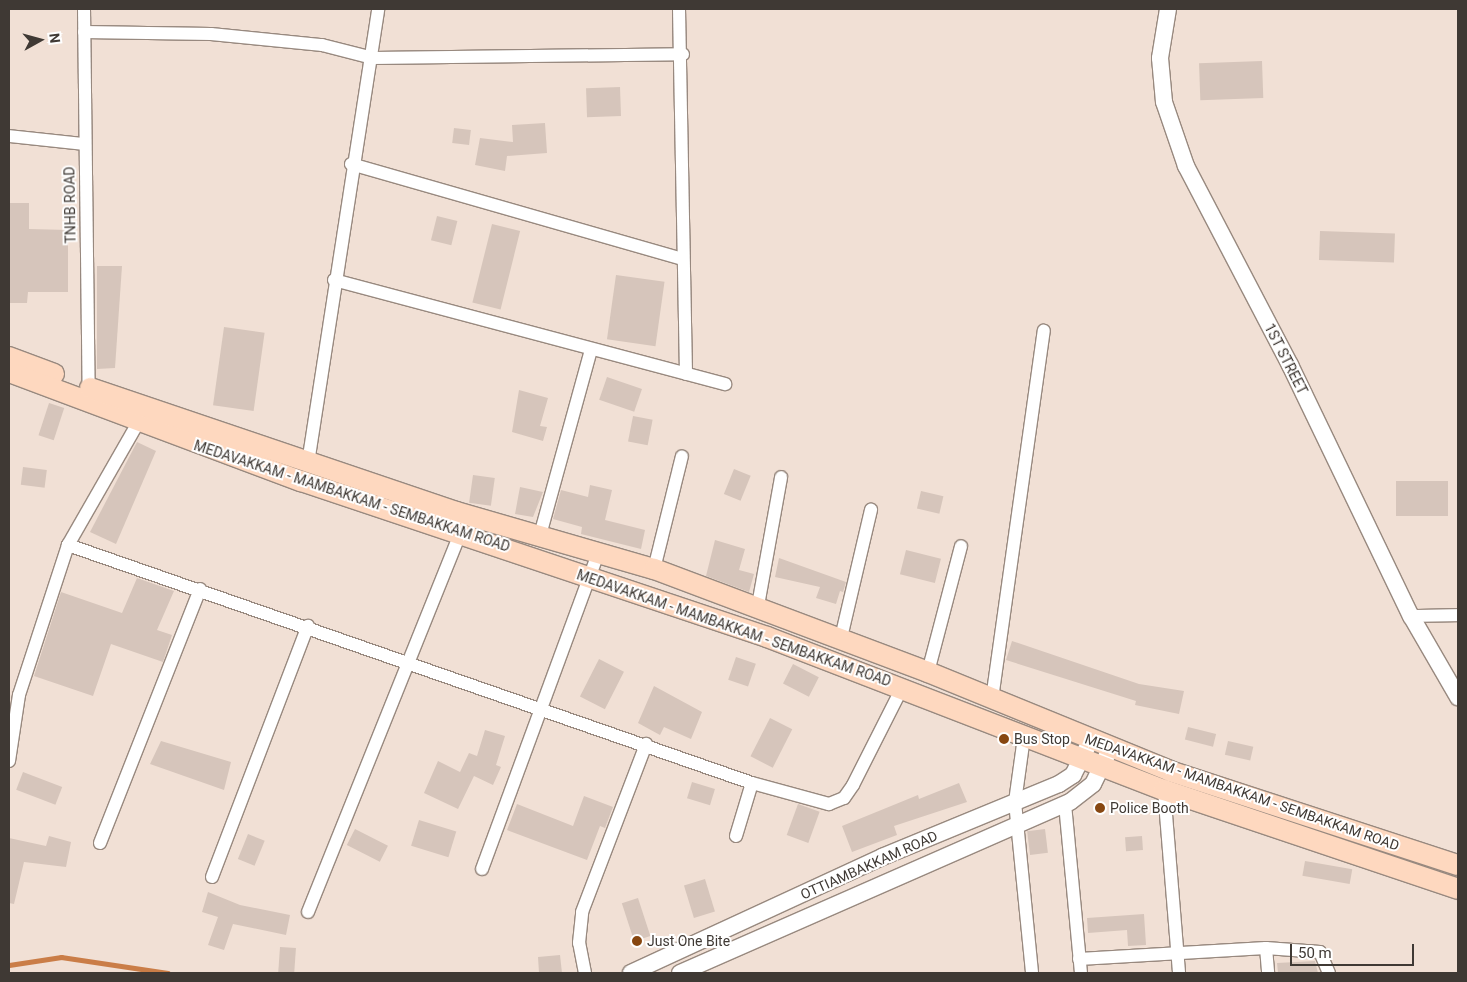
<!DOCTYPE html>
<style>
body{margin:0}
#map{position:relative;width:1467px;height:982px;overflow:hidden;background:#f1e0d5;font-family:Roboto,sans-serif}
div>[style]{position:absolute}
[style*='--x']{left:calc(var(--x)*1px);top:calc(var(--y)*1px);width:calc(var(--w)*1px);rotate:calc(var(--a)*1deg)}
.stream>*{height:5px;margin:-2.5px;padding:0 2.5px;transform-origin:2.5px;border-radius:2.5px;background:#ca7d47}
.building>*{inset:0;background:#d6c5bb;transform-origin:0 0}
.roads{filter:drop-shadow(1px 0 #98897f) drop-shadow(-1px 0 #98897f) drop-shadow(0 1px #98897f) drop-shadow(0 -1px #98897f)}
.minor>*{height:12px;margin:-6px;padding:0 6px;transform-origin:6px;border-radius:6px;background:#fff}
.tertiary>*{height:16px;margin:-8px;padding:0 8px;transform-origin:8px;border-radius:8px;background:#fff}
.primary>*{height:20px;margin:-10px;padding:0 10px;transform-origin:10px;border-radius:10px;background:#fed8bf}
.dots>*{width:14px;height:14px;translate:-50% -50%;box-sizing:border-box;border:2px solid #fff;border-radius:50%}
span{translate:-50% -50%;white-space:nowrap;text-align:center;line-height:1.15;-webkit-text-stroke:4px #fff;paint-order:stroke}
.street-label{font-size:14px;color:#3f3934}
.poi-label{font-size:14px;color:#3f3934}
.left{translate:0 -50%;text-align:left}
.frame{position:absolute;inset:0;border:10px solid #3f3934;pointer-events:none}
.north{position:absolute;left:15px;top:15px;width:50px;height:50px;-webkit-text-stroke:4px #fff;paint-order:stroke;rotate:83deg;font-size:14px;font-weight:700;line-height:20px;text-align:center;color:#3f3934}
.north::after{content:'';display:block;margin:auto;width:18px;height:22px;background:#3f3934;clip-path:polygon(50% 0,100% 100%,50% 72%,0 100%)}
.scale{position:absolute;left:1290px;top:944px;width:124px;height:22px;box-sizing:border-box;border:2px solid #3f3934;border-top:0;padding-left:6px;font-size:15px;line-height:18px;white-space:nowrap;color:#3f3934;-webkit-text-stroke:4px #fff;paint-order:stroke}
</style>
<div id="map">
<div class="stream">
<div style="--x:9;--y:965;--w:53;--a:-8.7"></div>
<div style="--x:61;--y:957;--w:108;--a:8.5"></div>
</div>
<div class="building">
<div style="left:1262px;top:61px;width:37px;height:63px;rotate:88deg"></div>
<div style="left:620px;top:87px;width:29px;height:34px;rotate:88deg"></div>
<div style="clip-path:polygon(545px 123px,547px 153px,507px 156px,505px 171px,475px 165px,480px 138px,513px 142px,512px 125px)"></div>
<div style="left:454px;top:128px;width:17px;height:15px;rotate:7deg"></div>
<div style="clip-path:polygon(9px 203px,29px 203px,29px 229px,68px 230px,68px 292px,28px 292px,27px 303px,9px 303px)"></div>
<div style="left:437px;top:216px;width:21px;height:25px;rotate:14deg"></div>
<div style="left:492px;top:224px;width:29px;height:81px;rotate:14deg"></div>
<div style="left:1320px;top:231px;width:75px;height:29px;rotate:2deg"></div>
<div style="clip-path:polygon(97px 266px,122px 266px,115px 368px,97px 369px)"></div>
<div style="left:616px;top:275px;width:49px;height:65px;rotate:8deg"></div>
<div style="left:224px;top:327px;width:41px;height:79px;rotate:8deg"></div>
<div style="left:607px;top:377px;width:37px;height:24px;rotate:19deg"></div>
<div style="clip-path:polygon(519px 390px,548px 398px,540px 426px,547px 427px,543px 441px,512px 432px)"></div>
<div style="left:49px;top:403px;width:16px;height:34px;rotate:18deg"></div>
<div style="left:633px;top:416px;width:20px;height:26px;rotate:11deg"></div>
<div style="clip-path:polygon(137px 442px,156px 451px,116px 544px,90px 532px)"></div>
<div style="left:23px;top:467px;width:24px;height:18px;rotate:7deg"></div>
<div style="left:734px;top:469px;width:18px;height:27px;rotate:22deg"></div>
<div style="left:473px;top:475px;width:22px;height:28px;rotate:8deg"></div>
<div style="left:1396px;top:481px;width:52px;height:35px"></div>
<div style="clip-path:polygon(590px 485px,612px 490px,605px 520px,645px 530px,641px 549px,581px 534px,582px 527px,553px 519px,561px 490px,588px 497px)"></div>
<div style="clip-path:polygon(520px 487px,543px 492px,533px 517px,515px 514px)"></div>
<div style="left:921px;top:491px;width:23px;height:18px;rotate:13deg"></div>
<div style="clip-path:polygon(715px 540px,745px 549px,739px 570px,754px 574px,749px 592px,706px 576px)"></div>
<div style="left:906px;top:550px;width:36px;height:25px;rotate:14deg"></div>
<div style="clip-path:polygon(779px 558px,846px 582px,843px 592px,840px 591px,836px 604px,816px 598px,820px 587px,775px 577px)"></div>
<div style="clip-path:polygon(137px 578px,174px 591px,157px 630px,172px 635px,163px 662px,111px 644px,93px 696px,34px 676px,61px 592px,122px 613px)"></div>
<div style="clip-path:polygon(1012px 641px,1139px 684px,1184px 691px,1179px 714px,1135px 705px,1136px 701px,1006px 660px)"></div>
<div style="left:736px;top:657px;width:21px;height:24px;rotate:19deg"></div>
<div style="left:599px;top:659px;width:28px;height:42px;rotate:27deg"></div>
<div style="left:793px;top:664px;width:29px;height:22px;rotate:27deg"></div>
<div style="clip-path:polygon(654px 686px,702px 712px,691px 739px,664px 727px,660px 735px,638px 723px)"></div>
<div style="left:770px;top:718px;width:25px;height:43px;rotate:27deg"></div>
<div style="left:1188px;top:727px;width:29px;height:13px;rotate:14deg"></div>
<div style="clip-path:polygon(485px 730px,505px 736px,496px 765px,501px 767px,493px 785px,474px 776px,458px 809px,424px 793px,438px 761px,460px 772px,469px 753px,477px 756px)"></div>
<div style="clip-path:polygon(161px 741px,231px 762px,224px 790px,150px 764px)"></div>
<div style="left:1228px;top:741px;width:26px;height:14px;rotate:13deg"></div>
<div style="left:23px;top:772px;width:42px;height:19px;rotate:21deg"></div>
<div style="left:692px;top:782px;width:24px;height:17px;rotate:17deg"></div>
<div style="clip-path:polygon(959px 783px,967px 802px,894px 826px,897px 835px,852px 852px,842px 826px,918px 795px,919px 799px)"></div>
<div style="clip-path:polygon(584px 796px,613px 807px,605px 828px,600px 826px,587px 860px,507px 830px,517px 804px,573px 826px)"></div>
<div style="left:798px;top:804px;width:23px;height:33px;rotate:20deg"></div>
<div style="left:419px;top:820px;width:39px;height:27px;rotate:17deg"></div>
<div style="left:355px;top:829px;width:37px;height:18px;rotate:27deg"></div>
<div style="left:1045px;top:829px;width:24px;height:18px;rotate:83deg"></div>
<div style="left:248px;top:834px;width:18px;height:27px;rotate:22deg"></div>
<div style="clip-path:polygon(49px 836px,71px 842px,66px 867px,24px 862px,14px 904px,9px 903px,9px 838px,46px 846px)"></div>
<div style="left:1142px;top:836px;width:14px;height:17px;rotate:86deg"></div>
<div style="left:1305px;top:861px;width:48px;height:15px;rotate:10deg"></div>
<div style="left:705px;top:879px;width:34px;height:22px;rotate:73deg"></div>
<div style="clip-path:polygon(208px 892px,240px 905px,290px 915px,286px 935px,233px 924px,224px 950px,208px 945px,218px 917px,202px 912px)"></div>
<div style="left:638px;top:898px;width:40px;height:17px;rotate:72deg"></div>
<div style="clip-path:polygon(1144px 914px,1146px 945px,1128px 946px,1127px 930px,1088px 933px,1087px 918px)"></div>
<div style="left:280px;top:947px;width:16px;height:26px;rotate:4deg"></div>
<div style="clip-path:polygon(560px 955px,562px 973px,539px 973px,538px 957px)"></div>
<div style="clip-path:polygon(1315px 961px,1318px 973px,1278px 973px,1277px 963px)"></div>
</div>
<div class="roads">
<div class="minor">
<div style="--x:84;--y:9;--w:385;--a:89.3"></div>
<div style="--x:679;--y:9;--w:365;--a:88.9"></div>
<div style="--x:84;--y:32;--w:127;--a:0.9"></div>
<div style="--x:211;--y:34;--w:112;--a:5.7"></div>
<div style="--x:322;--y:45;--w:53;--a:14.3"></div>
<div style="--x:373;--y:58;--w:310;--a:-0.7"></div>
<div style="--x:9;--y:136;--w:75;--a:6.1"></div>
<div style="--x:351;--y:164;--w:344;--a:16"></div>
<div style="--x:334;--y:280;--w:405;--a:14.9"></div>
<div style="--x:308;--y:463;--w:459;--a:-81.2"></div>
<div style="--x:540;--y:535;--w:192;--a:-74.6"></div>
<div style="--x:68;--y:545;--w:724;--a:19.19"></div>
<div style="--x:752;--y:783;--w:80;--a:15.3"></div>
<div style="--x:829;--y:804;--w:16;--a:-22"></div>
<div style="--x:844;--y:798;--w:16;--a:-55"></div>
<div style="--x:853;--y:785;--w:109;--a:-63.2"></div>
<div style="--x:654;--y:569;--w:116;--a:-76.1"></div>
<div style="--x:757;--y:611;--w:136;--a:-79.8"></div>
<div style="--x:1411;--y:616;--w:47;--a:-1.2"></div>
<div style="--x:840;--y:642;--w:136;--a:-76.8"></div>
<div style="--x:928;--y:672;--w:130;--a:-75.3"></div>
<div style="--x:992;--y:699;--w:372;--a:-82"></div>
<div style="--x:1024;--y:737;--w:66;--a:97.9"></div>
<div style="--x:1015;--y:802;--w:172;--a:84.3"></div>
<div style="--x:9;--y:761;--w:67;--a:-81.4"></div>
<div style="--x:19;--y:695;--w:158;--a:-71.9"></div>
<div style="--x:68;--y:545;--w:141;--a:-60.2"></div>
<div style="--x:1164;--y:790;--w:184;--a:85.3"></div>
<div style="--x:1065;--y:804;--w:170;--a:84.6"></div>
<div style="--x:736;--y:836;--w:55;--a:-73.2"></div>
<div style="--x:100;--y:843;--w:273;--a:-68.5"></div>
<div style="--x:482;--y:869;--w:336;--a:-69.8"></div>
<div style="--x:212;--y:877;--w:269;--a:-69.1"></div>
<div style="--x:308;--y:912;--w:410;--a:-68.1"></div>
<div style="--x:1266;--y:948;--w:25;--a:85"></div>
<div style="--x:1079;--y:959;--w:187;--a:-3.4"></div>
<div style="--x:1266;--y:948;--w:54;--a:4.2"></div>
<div style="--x:1320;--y:952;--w:23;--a:67"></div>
<div style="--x:585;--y:973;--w:31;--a:-101"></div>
<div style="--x:579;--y:943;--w:31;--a:-84"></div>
<div style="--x:582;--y:912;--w:180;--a:-69.1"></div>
</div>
<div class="tertiary">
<div style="--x:1168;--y:9;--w:50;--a:99.3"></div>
<div style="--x:1160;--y:58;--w:44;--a:84.8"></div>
<div style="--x:1164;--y:102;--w:68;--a:71"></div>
<div style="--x:1186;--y:166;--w:225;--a:62.4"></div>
<div style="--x:1290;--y:365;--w:279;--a:64.3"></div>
<div style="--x:1411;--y:616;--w:94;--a:59.9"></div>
<div style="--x:631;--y:973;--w:277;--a:-24.8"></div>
<div style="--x:882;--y:857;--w:191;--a:-22.4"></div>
<div style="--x:1059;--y:784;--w:17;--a:-33"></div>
<div style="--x:1073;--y:775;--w:38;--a:-63"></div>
<div style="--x:680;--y:973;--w:426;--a:-23.7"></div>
<div style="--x:1070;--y:802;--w:29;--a:-38"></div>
<div style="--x:1093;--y:784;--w:32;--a:-64"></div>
</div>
<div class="primary">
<div style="--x:9;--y:357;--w:48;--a:20.7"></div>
<div style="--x:9;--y:372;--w:312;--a:20.5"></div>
<div style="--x:301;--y:481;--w:491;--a:18.5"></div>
<div style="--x:767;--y:637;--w:425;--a:21.1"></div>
<div style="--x:1164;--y:790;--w:310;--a:18.6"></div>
<div style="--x:90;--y:388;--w:386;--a:18.7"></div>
<div style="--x:456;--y:512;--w:206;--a:16.1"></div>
<div style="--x:654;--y:569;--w:293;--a:20.6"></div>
<div style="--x:928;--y:672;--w:261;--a:22.2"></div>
<div style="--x:1170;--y:771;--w:303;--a:18.1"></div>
</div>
</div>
<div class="dots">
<div style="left:1004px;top:739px;background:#874711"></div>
<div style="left:1100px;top:808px;background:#874711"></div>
<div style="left:637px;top:941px;background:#874711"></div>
</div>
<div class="street-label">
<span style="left:70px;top:205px;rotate:-91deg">TNHB ROAD</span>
<span style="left:1286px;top:359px;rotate:63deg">1ST STREET</span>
<span style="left:352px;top:496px;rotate:18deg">MEDAVAKKAM - MAMBAKKAM - SEMBAKKAM ROAD</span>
<span style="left:734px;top:628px;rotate:19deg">MEDAVAKKAM - MAMBAKKAM - SEMBAKKAM ROAD</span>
<span style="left:1242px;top:792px;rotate:19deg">MEDAVAKKAM - MAMBAKKAM - SEMBAKKAM ROAD</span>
<span style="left:869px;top:865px;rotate:-24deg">OTTIAMBAKKAM ROAD</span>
</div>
<div class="poi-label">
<span class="left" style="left:1014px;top:739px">Bus Stop</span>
<span class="left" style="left:1110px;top:808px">Police Booth</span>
<span class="left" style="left:647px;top:941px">Just One Bite</span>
</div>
<div class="frame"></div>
<div class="north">N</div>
<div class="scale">50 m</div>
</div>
